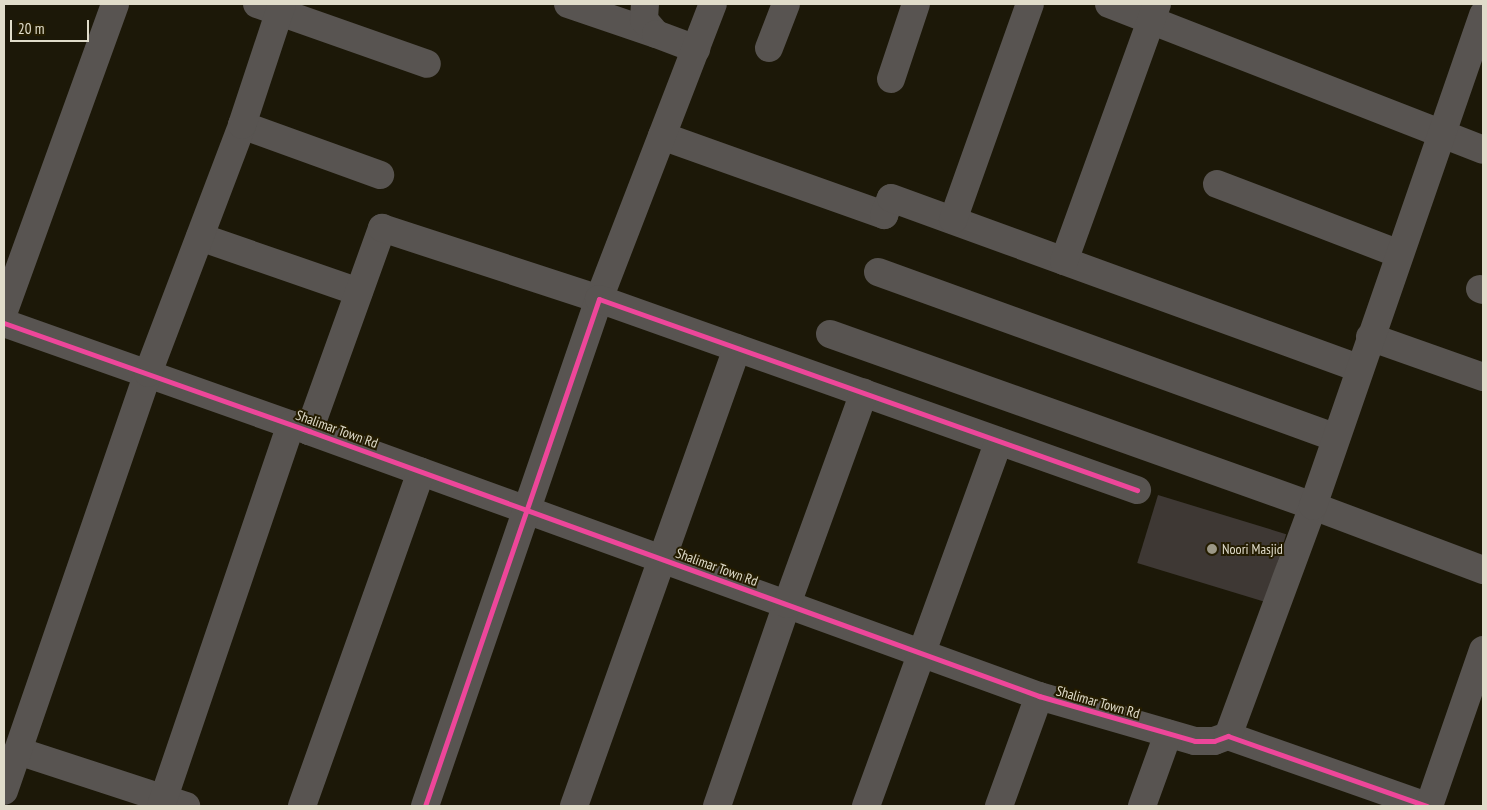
<!DOCTYPE html>
<style>
body{margin:0}
#map{position:relative;width:1487px;height:810px;overflow:hidden;background:#1c1808;font-family:"PT Sans Narrow",sans-serif}
div>[style]{position:absolute}
[style*='--x']{left:calc(var(--x)*1px);top:calc(var(--y)*1px);width:calc(var(--w)*1px);rotate:calc(var(--a)*1deg)}
.building>*{inset:0;background:#3e3834;transform-origin:0 0}
.minor>*{height:28px;margin:-14px;padding:0 14px;transform-origin:14px;border-radius:14px;background:#585451}
.cycleway>*{height:5px;margin:-2.5px;padding:0 2.5px;transform-origin:2.5px;border-radius:2.5px;background:#ed469a}
.dots>*{width:14px;height:14px;translate:-50% -50%;box-sizing:border-box;border:2px solid #241c00;border-radius:50%}
span{translate:-50% -50%;white-space:nowrap;text-align:center;line-height:1.15;-webkit-text-stroke:4px #241c00;paint-order:stroke}
.street-label{font-size:14px;color:#e0dcca}
.poi-label{font-size:14px;color:#e0dcca}
.left{translate:0 -50%;text-align:left}
.frame{position:absolute;inset:0;border:5px solid #e0dcca;pointer-events:none}
.scale{position:absolute;left:10px;top:20px;width:79px;height:22px;box-sizing:border-box;border:2px solid #e0dcca;border-top:0;padding-left:6px;font-size:15px;line-height:18px;white-space:nowrap;color:#e0dcca;-webkit-text-stroke:4px #241c00;paint-order:stroke}
</style>
<div id="map">
<div class="building">
<div style="left:1158px;top:495px;width:134px;height:71px;rotate:17deg"></div>
</div>
<div class="minor">
<div style="--x:257;--y:4;--w:180;--a:19.4"></div>
<div style="--x:568;--y:4;--w:93;--a:18.8"></div>
<div style="--x:645;--y:4;--w:16;--a:94"></div>
<div style="--x:644;--y:20;--w:18;--a:49"></div>
<div style="--x:656;--y:34;--w:43;--a:20.6"></div>
<div style="--x:1109;--y:4;--w:401;--a:21.3"></div>
<div style="--x:769;--y:48;--w:47;--a:-68.9"></div>
<div style="--x:891;--y:79;--w:79;--a:-71.6"></div>
<div style="--x:242;--y:125;--w:147;--a:19.9"></div>
<div style="--x:662;--y:136;--w:236;--a:19.6"></div>
<div style="--x:884;--y:215;--w:18;--a:-68"></div>
<div style="--x:891;--y:198;--w:499;--a:20"></div>
<div style="--x:1217;--y:184;--w:195;--a:21"></div>
<div style="--x:953;--y:220;--w:229;--a:-70.4"></div>
<div style="--x:200;--y:237;--w:168;--a:19.1"></div>
<div style="--x:1064;--y:261;--w:273;--a:-70.1"></div>
<div style="--x:878;--y:272;--w:487;--a:19.9"></div>
<div style="--x:1480;--y:289;--w:3;--a:18"></div>
<div style="--x:4;--y:311;--w:326;--a:-70.1"></div>
<div style="--x:4;--y:323;--w:324;--a:19.5"></div>
<div style="--x:309;--y:431;--w:777;--a:19.95"></div>
<div style="--x:1039;--y:696;--w:162;--a:16.1"></div>
<div style="--x:1195;--y:741;--w:19;--a:0"></div>
<div style="--x:1214;--y:741;--w:15;--a:-20"></div>
<div style="--x:1228;--y:736;--w:211;--a:19.4"></div>
<div style="--x:830;--y:334;--w:513;--a:19.6"></div>
<div style="--x:1313;--y:506;--w:182;--a:20.6"></div>
<div style="--x:1370;--y:337;--w:120;--a:19.5"></div>
<div style="--x:309;--y:431;--w:216;--a:-70.2"></div>
<div style="--x:382;--y:228;--w:228;--a:18.1"></div>
<div style="--x:599;--y:299;--w:316;--a:-68.9"></div>
<div style="--x:1228;--y:736;--w:245;--a:-69.7"></div>
<div style="--x:1313;--y:506;--w:520;--a:-70.9"></div>
<div style="--x:18;--y:751;--w:177;--a:18.1"></div>
<div style="--x:4;--y:791;--w:442;--a:-71"></div>
<div style="--x:148;--y:373;--w:265;--a:-69.2"></div>
<div style="--x:242;--y:125;--w:127;--a:-71.7"></div>
<div style="--x:161;--y:806;--w:403;--a:-71.2"></div>
<div style="--x:302;--y:806;--w:355;--a:-70.4"></div>
<div style="--x:425;--y:806;--w:536;--a:-71.06"></div>
<div style="--x:599;--y:299;--w:571;--a:19.55"></div>
<div style="--x:574;--y:806;--w:486;--a:-70.4"></div>
<div style="--x:717;--y:806;--w:214;--a:-70.9"></div>
<div style="--x:787;--y:604;--w:225;--a:-70"></div>
<div style="--x:866;--y:806;--w:388;--a:-70"></div>
<div style="--x:999;--y:806;--w:117;--a:-70"></div>
<div style="--x:1142;--y:806;--w:77;--a:-70.1"></div>
<div style="--x:1429;--y:806;--w:165;--a:-70.9"></div>
</div>
<div class="cycleway">
<div style="--x:4;--y:323;--w:324;--a:19.5"></div>
<div style="--x:309;--y:431;--w:777;--a:19.95"></div>
<div style="--x:1039;--y:696;--w:162;--a:16.1"></div>
<div style="--x:1195;--y:741;--w:19;--a:0"></div>
<div style="--x:1214;--y:741;--w:15;--a:-20"></div>
<div style="--x:1228;--y:736;--w:211;--a:19.4"></div>
<div style="--x:425;--y:806;--w:536;--a:-71.06"></div>
<div style="--x:599;--y:299;--w:571;--a:19.55"></div>
</div>
<div class="dots">
<div style="left:1212px;top:549px;background:#9b9786"></div>
</div>
<div class="street-label">
<span style="left:337px;top:429px;rotate:20deg">Shalimar Town Rd</span>
<span style="left:717px;top:567px;rotate:20deg">Shalimar Town Rd</span>
<span style="left:1098px;top:702px;rotate:16deg">Shalimar Town Rd</span>
</div>
<div class="poi-label">
<span class="left" style="left:1222px;top:549px">Noori Masjid</span>
</div>
<div class="frame"></div>
<div class="scale">20 m</div>
</div>
